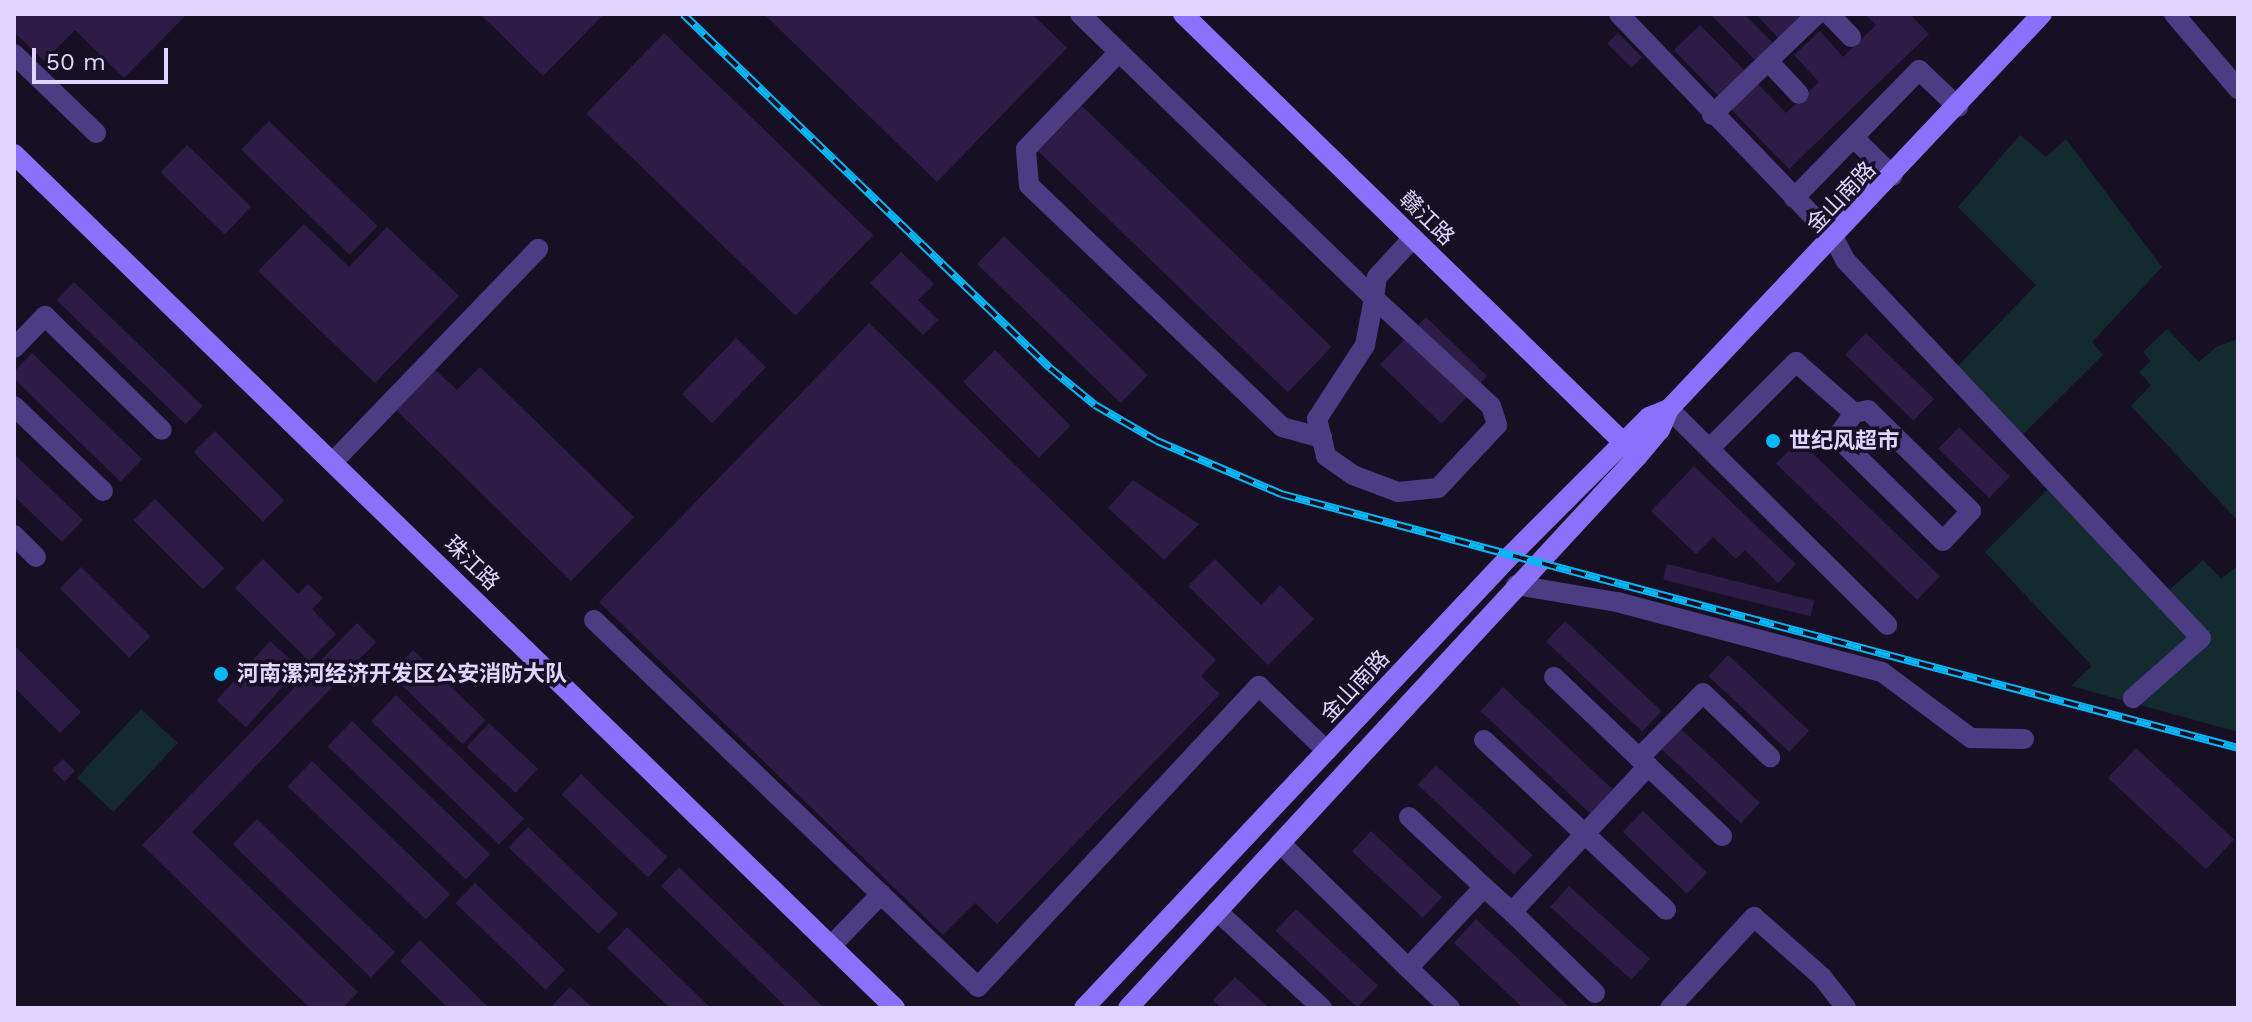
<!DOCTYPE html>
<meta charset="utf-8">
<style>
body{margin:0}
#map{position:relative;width:2252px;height:1022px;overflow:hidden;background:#171025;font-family:"Work Sans","Noto Sans SC",sans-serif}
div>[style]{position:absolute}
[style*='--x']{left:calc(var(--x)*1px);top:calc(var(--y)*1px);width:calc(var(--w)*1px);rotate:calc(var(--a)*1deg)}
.green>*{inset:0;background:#132b2f;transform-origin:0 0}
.building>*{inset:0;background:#2c1c46;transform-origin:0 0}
.street>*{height:20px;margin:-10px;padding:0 10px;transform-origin:10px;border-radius:10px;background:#4b3c83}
.secondary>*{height:20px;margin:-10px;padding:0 10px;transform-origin:10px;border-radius:10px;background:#8a70fa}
.rail>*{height:8px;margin-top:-4px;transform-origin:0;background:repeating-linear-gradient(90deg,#171025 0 15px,#08b7f7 0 30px);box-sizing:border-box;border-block:2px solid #08b7f7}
.dots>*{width:22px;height:22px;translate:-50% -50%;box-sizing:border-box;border:4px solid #171025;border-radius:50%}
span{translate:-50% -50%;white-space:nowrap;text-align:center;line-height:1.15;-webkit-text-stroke:7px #171025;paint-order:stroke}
.street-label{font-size:22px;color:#e1d5fe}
.poi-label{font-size:22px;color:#e1d5fe;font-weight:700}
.left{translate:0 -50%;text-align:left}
.frame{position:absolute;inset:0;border:16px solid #e1d5fe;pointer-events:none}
.scale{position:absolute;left:32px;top:48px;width:136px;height:36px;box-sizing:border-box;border:4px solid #e1d5fe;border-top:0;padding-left:10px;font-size:24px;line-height:28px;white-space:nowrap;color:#e1d5fe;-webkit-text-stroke:6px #171025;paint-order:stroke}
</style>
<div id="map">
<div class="green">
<div style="clip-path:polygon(2020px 135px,2046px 157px,2066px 139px,2162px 267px,2092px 342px,2103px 355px,2020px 437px,1955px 369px,2036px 285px,1958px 207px)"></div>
<div style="clip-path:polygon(2167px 329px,2199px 362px,2216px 347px,2238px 339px,2238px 521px,2131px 406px,2151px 385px,2139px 372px,2151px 361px,2143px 352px)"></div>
<div style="clip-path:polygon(2052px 485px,2159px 599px,2203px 560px,2221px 579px,2238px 565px,2238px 732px,2071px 686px,2092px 666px,1985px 552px)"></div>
<div style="left:141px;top:709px;width:50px;height:94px;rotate:43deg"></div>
</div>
<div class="building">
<div style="clip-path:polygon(14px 14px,187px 14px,124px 78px,75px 30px,44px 61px,14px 32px)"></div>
<div style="clip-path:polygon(480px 14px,604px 14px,543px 76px)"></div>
<div style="clip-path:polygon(764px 14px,1032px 14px,1067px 48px,937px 182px)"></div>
<div style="clip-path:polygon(1744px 14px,1773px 43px,1755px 60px,1711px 15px)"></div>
<div style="clip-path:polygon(1756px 14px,1808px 14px,1780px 40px)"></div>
<div style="clip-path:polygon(1865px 14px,1910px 14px,1929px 34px,1789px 169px,1674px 50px,1700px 25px,1786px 113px,1819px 82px,1794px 55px,1820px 31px,1843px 57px,1876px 25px)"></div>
<div style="left:664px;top:33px;width:291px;height:112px;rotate:44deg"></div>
<div style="left:1618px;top:33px;width:34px;height:15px;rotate:45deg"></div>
<div style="left:1082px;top:106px;width:347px;height:63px;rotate:44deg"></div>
<div style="left:269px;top:121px;width:151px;height:40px;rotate:44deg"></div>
<div style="left:187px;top:145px;width:89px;height:38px;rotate:44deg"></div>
<div style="clip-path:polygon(304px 224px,349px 267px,387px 227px,459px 296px,375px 383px,258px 271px)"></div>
<div style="left:1004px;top:236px;width:200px;height:39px;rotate:44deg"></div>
<div style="clip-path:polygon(901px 252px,934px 284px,918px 300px,938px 320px,923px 335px,870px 283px)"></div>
<div style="left:74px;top:282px;width:179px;height:25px;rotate:44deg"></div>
<div style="left:1426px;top:317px;width:85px;height:66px;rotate:44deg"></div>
<div style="clip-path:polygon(869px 323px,1216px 660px,1201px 676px,1220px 694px,997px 924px,975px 903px,943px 935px,599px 602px)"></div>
<div style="left:1866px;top:333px;width:95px;height:30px;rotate:44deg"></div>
<div style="left:736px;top:338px;width:42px;height:78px;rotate:44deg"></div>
<div style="left:995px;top:350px;width:107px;height:45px;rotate:45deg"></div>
<div style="left:32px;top:353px;width:153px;height:31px;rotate:44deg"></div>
<div style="clip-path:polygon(480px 367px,634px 517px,571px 581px,394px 408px,433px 368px,457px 390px)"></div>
<div style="left:1959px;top:427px;width:71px;height:30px;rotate:44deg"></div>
<div style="left:215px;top:431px;width:98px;height:30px;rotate:45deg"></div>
<div style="left:1799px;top:440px;width:196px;height:33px;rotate:44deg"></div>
<div style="clip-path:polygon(14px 454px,83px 520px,62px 542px,14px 496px)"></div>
<div style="clip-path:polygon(1694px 466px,1796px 564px,1778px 583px,1745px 550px,1736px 559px,1713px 537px,1696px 554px,1651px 511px)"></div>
<div style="clip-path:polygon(1133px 480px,1199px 524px,1164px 560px,1108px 508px)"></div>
<div style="left:155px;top:499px;width:98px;height:30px;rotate:45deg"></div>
<div style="clip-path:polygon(263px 559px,298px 594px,308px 584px,323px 598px,312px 609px,336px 634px,309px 661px,235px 588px)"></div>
<div style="clip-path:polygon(1215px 559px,1261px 605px,1280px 585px,1314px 619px,1268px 665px,1188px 586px)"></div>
<div style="left:1667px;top:564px;width:152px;height:16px;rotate:14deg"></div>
<div style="left:81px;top:567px;width:98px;height:30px;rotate:45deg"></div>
<div style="left:1565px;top:621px;width:132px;height:28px;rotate:43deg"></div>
<div style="clip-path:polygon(357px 623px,376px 642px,192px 832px,358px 992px,343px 1008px,310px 1008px,142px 845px)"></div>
<div style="left:270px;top:641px;width:40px;height:80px;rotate:42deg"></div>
<div style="clip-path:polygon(14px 645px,81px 712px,60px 733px,14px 687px)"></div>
<div style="left:413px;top:650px;width:101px;height:33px;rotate:44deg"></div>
<div style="left:1728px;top:655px;width:111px;height:29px;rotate:43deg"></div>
<div style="left:1503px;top:687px;width:150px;height:33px;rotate:43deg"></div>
<div style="left:396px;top:695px;width:178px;height:36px;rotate:44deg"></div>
<div style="left:352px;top:721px;width:192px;height:35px;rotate:44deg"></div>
<div style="left:489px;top:723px;width:67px;height:33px;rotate:43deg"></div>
<div style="left:1681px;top:729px;width:108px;height:28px;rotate:43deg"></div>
<div style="left:2136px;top:748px;width:134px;height:41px;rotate:43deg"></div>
<div style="left:63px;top:759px;width:17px;height:15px;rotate:45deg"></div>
<div style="left:312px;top:761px;width:192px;height:35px;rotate:44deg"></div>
<div style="left:1436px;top:765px;width:132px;height:27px;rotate:43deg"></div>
<div style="left:581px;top:774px;width:120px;height:28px;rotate:44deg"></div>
<div style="left:1643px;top:811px;width:89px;height:29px;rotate:44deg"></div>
<div style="left:257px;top:819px;width:192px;height:35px;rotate:44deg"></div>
<div style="left:528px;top:827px;width:125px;height:28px;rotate:44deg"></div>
<div style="left:1371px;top:831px;width:97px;height:28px;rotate:43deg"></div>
<div style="clip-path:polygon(679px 867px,824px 1008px,787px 1008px,661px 886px)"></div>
<div style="left:475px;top:883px;width:125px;height:28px;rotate:44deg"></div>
<div style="left:1569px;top:886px;width:109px;height:28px;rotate:42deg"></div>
<div style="left:1296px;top:909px;width:112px;height:30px;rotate:43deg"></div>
<div style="clip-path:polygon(1476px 919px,1570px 1008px,1523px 1008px,1454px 943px)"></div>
<div style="clip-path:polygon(627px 927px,711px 1008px,670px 1008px,607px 948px)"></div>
<div style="clip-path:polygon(420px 940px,489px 1008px,448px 1008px,400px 961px)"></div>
<div style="clip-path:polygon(1235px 977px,1269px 1008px,1221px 1008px,1213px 1000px)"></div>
<div style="clip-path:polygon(570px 987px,593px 1008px,550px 1008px)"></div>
</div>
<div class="street">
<div style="--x:1080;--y:14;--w:54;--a:44.3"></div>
<div style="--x:1619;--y:14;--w:310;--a:46.2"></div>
<div style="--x:1834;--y:238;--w:25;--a:63"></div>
<div style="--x:1845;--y:260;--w:519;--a:46.72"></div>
<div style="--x:2201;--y:638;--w:91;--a:138.6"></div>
<div style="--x:1829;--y:14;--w:32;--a:46"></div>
<div style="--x:2174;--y:14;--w:99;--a:49.5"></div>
<div style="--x:14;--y:54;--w:114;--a:43.9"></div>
<div style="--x:1768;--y:61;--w:45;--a:46.8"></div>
<div style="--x:1712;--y:115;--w:146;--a:-43.9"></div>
<div style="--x:1854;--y:138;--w:54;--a:44.3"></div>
<div style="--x:1794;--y:198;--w:179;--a:-45.7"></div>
<div style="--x:1919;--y:70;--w:54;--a:43.5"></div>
<div style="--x:14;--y:348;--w:45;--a:-45.9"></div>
<div style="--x:45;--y:316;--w:163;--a:44.3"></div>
<div style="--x:14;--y:406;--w:123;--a:43.7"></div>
<div style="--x:1669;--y:409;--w:307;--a:44.7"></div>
<div style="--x:1322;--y:438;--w:41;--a:-164.6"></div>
<div style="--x:1282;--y:427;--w:350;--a:-136.3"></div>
<div style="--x:1029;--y:185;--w:36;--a:-95"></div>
<div style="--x:1026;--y:149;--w:134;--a:-46.2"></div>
<div style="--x:1119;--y:52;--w:354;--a:44"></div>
<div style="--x:1374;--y:298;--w:159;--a:42.7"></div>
<div style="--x:1491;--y:406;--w:20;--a:72"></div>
<div style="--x:1497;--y:425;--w:86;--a:133.1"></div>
<div style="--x:1438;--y:488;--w:40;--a:174.3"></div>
<div style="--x:1398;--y:492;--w:48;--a:-159.3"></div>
<div style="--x:1353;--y:475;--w:33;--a:-145"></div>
<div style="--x:1326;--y:456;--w:18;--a:-103"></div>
<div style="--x:1322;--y:438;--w:20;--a:-105"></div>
<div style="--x:1317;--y:419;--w:88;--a:-57"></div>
<div style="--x:1365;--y:345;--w:48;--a:-79.2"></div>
<div style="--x:1374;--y:298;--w:21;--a:-82"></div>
<div style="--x:1377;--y:277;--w:53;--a:-47.3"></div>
<div style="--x:1710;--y:448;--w:122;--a:-45"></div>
<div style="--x:1796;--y:362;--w:77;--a:41.3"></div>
<div style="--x:1854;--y:413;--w:29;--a:125"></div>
<div style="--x:1837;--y:437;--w:148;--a:44.5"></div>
<div style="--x:1943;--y:541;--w:41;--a:-47"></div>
<div style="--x:1971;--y:511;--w:144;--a:-135.6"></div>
<div style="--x:1868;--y:410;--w:14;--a:168"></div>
<div style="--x:333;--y:462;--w:296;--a:-46.1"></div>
<div style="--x:14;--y:535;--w:31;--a:45"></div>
<div style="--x:1516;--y:585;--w:102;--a:9.6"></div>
<div style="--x:1617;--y:602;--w:274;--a:14.8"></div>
<div style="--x:1882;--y:672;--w:111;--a:36.6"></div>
<div style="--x:1971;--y:738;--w:53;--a:1.1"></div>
<div style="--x:594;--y:620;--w:531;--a:43.7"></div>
<div style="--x:978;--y:987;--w:412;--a:-47"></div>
<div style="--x:1259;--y:686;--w:94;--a:43.7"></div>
<div style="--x:1554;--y:677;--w:117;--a:43.6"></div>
<div style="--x:1484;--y:740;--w:249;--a:43"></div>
<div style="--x:1648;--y:766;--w:102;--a:43.4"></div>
<div style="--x:1409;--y:817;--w:103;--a:43"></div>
<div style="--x:1280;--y:843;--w:179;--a:44.3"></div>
<div style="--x:1217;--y:911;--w:143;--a:42.7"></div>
<div style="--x:1512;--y:912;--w:116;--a:44.3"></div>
<div style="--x:832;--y:945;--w:71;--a:-46.1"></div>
<div style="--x:1450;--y:1008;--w:58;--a:-136.4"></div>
<div style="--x:1408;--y:968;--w:111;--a:-46.8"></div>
<div style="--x:1484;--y:887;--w:38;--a:42"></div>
<div style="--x:1512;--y:912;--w:200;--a:-47"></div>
<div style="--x:1648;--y:766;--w:12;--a:-138"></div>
<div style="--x:1639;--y:758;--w:91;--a:-45.4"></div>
<div style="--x:1703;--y:693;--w:93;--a:43.7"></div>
<div style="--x:1670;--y:1008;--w:124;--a:-47.3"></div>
<div style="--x:1754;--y:917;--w:91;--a:41.4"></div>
<div style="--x:1822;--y:977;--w:39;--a:52"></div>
</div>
<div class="secondary">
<div style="--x:1183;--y:14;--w:627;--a:44.22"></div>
<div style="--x:14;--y:154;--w:1227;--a:44.11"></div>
<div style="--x:1084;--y:1008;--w:623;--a:-46.69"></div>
<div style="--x:1511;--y:555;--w:195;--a:-45"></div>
<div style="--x:1649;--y:417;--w:22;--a:-22"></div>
<div style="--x:1128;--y:1008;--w:750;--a:-47.27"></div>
<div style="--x:1637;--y:457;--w:35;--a:-50"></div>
<div style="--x:1660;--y:430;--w:23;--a:-67"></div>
<div style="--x:1669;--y:409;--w:543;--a:-46.64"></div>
</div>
<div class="rail">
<div style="--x:683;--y:14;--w:510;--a:43.97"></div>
<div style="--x:1050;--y:368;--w:58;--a:39.4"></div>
<div style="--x:1095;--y:405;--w:72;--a:30.1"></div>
<div style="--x:1157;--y:441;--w:135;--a:23.1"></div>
<div style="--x:1281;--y:494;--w:990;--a:14.86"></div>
</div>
<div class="dots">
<div style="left:1773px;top:441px;background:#08b7f7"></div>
<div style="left:221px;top:674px;background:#08b7f7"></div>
</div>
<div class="street-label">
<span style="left:1841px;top:197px;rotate:-46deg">金山南路</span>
<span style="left:1427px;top:218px;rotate:44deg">赣江路</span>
<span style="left:472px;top:563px;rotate:44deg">珠江路</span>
<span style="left:1355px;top:686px;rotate:-47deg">金山南路</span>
</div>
<div class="poi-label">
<span class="left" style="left:1789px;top:441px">世纪风超市</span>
<span class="left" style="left:237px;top:674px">河南漯河经济开发区公安消防大队</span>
</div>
<div class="frame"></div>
<div class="scale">50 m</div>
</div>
